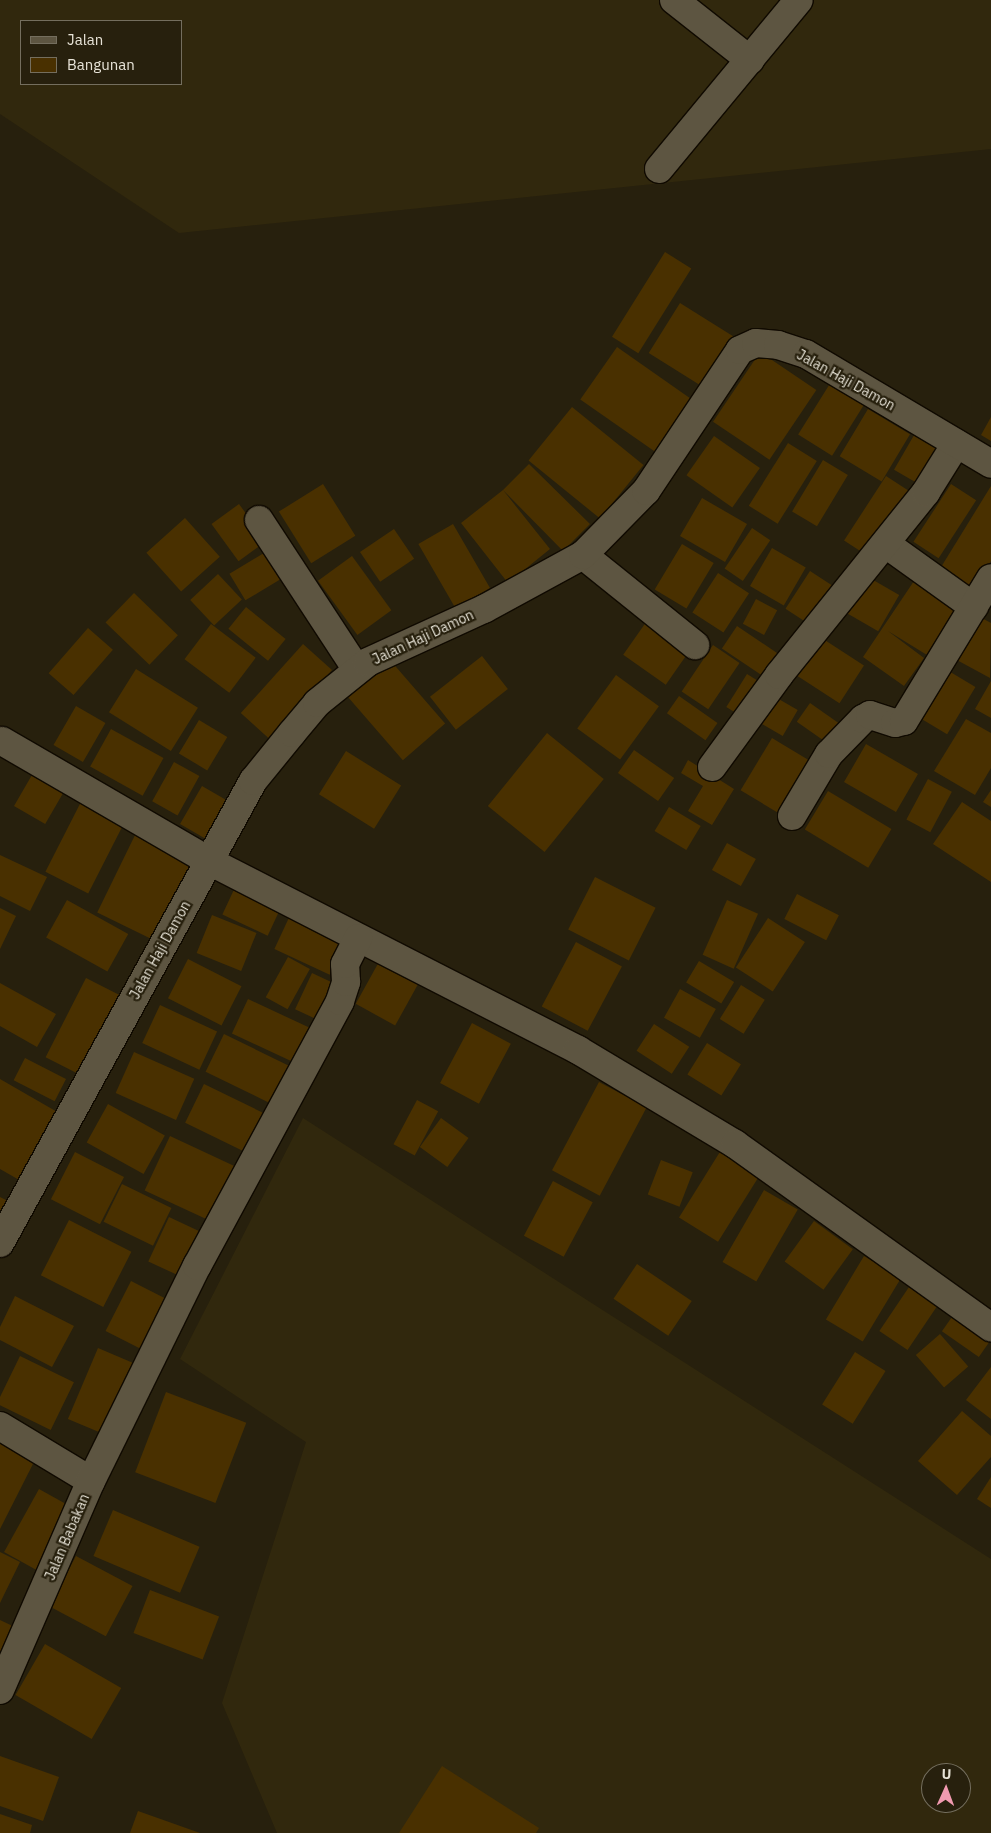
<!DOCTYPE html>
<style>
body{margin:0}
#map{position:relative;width:991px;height:1833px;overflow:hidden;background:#27200d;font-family:"IBM Plex Sans",sans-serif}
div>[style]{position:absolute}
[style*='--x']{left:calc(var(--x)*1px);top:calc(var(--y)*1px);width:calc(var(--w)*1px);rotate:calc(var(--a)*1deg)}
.built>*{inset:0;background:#31280d}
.building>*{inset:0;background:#493000;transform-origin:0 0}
.roads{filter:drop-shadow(1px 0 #100a00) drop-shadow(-1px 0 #100a00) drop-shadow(0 1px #100a00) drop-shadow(0 -1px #100a00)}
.minor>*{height:28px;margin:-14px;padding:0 14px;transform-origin:14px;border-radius:14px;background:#5d5541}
span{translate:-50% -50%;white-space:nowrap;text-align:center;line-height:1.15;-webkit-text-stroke:4.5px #27200d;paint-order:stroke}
.street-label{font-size:14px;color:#e7e3d7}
.legend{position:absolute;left:20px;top:20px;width:162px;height:65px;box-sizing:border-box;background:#27200d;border:1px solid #746e5e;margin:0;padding:6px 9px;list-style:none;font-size:15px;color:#e7e3d7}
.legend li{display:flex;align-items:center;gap:10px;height:25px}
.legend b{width:25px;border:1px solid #746e5e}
.north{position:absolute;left:921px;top:1763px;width:50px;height:50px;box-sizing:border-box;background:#27200d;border:1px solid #746e5e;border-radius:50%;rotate:2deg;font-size:14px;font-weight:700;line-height:20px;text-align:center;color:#e7e3d7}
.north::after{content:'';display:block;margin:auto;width:18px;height:22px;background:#f19ab0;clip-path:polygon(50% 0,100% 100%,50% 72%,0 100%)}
</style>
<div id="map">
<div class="built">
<div style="clip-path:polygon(evenodd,0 0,991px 0,991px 149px,179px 233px,0 114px,0 0,21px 21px,181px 21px,181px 84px,21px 84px,21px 21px)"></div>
<div style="clip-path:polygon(evenodd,303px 1118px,991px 1559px,991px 1833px,277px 1833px,222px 1703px,306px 1442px,180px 1359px,303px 1118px,931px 1773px,961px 1773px,961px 1803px,931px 1803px,931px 1773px)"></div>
</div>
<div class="building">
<div style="left:665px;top:252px;width:31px;height:100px;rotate:32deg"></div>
<div style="left:680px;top:303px;width:65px;height:59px;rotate:32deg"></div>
<div style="left:617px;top:347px;width:94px;height:64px;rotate:35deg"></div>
<div style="left:760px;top:352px;width:68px;height:84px;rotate:34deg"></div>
<div style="left:831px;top:382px;width:40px;height:62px;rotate:32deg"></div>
<div style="left:572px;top:407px;width:92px;height:69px;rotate:39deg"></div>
<div style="left:868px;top:409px;width:49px;height:55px;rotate:31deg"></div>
<div style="clip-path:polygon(991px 417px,991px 441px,981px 435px)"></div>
<div style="left:917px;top:430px;width:30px;height:46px;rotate:30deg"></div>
<div style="left:714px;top:436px;width:56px;height:48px;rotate:35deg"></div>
<div style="left:788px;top:443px;width:34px;height:74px;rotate:32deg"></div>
<div style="left:823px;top:460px;width:29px;height:60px;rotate:31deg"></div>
<div style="clip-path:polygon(529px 464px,590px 524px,563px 551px,503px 490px,550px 549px,508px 583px,461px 523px,503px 490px)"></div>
<div style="left:886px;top:476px;width:33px;height:77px;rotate:33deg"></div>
<div style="left:323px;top:484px;width:61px;height:52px;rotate:58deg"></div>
<div style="left:951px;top:484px;width:30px;height:69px;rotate:33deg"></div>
<div style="clip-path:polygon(991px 486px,991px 561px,971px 593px,938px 572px)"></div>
<div style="left:702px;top:498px;width:52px;height:44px;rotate:30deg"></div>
<div style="left:239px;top:504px;width:46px;height:34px;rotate:54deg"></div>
<div style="left:185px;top:518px;width:52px;height:52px;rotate:48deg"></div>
<div style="left:453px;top:524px;width:74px;height:40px;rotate:60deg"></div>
<div style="left:752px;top:528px;width:22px;height:49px;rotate:34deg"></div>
<div style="left:394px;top:529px;width:36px;height:41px;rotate:56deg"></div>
<div style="left:682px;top:544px;width:37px;height:53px;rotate:31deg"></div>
<div style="left:274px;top:547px;width:31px;height:52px;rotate:59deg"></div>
<div style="left:772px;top:548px;width:39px;height:44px;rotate:30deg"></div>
<div style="left:352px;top:556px;width:67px;height:42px;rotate:54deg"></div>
<div style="left:810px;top:571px;width:37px;height:45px;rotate:33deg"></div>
<div style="left:718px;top:573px;width:37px;height:47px;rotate:33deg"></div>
<div style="left:218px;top:574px;width:35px;height:38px;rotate:47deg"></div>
<div style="left:868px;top:577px;width:36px;height:42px;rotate:30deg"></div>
<div style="clip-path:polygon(914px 581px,957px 608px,927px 655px,888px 631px,924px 658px,904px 686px,863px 657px)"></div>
<div style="left:134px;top:593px;width:61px;height:41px;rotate:44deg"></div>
<div style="left:756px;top:599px;width:24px;height:28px;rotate:28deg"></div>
<div style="left:246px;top:607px;width:51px;height:28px;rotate:39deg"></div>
<div style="clip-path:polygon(978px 616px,991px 623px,990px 678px,955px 659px)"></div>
<div style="left:649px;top:618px;width:52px;height:45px;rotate:35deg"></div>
<div style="left:211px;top:624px;width:56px;height:44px;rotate:37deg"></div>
<div style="left:737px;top:626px;width:54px;height:27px;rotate:34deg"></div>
<div style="left:88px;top:628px;width:33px;height:60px;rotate:41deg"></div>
<div style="left:817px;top:635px;width:56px;height:45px;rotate:33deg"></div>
<div style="left:303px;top:644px;width:39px;height:93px;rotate:42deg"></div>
<div style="left:713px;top:645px;width:32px;height:56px;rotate:34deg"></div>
<div style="left:482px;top:656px;width:42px;height:66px;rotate:52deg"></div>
<div style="left:390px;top:660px;width:84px;height:56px;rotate:49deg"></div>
<div style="left:942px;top:667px;width:39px;height:55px;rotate:31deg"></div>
<div style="left:136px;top:669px;width:73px;height:51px;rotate:32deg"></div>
<div style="left:747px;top:674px;width:19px;height:39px;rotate:32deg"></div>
<div style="left:616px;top:675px;width:53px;height:66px;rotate:36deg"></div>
<div style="clip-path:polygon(991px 681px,991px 718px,975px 709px)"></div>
<div style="left:770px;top:694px;width:32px;height:30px;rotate:30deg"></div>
<div style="left:679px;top:696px;width:47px;height:21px;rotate:35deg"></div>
<div style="left:810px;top:703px;width:44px;height:23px;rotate:35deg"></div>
<div style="left:76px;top:706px;width:34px;height:45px;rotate:30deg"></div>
<div style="clip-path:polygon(966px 719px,991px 733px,991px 768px,975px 795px,934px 771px)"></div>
<div style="left:199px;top:720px;width:33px;height:39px;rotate:31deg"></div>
<div style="left:111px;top:729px;width:60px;height:43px;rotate:29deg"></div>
<div style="left:547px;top:733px;width:73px;height:94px;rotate:39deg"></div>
<div style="left:772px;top:738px;width:47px;height:61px;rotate:31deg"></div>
<div style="left:866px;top:744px;width:60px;height:44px;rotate:30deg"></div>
<div style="left:634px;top:750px;width:49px;height:28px;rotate:35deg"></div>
<div style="left:346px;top:751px;width:65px;height:51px;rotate:32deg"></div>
<div style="clip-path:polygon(688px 760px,734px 789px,712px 825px,688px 811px,703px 786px,681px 773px)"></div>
<div style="left:174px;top:762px;width:29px;height:45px;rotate:29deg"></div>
<div style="left:36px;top:768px;width:36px;height:44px;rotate:30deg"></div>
<div style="left:928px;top:779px;width:27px;height:46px;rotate:28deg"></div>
<div style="left:202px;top:786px;width:36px;height:44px;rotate:30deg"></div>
<div style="clip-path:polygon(991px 790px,991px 807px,983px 802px)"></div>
<div style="left:828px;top:791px;width:74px;height:45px;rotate:31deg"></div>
<div style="left:84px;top:796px;width:48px;height:85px;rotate:27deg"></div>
<div style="clip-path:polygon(962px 802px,991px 821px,991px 882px,933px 844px)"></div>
<div style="left:669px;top:807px;width:37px;height:28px;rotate:31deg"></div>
<div style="left:138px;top:829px;width:66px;height:93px;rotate:26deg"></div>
<div style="left:727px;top:843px;width:33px;height:31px;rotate:29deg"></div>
<div style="clip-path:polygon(0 855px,47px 877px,30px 911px,0 896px)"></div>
<div style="left:595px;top:877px;width:68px;height:59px;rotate:27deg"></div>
<div style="left:238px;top:881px;width:50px;height:37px;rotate:25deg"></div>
<div style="left:797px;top:894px;width:47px;height:28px;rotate:27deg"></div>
<div style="left:67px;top:900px;width:70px;height:43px;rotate:29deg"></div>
<div style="left:727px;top:900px;width:34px;height:60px;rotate:24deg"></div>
<div style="clip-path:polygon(0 908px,16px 916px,0 949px)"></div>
<div style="left:293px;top:909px;width:61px;height:44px;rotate:25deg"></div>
<div style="left:212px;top:915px;width:48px;height:41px;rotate:22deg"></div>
<div style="left:768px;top:918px;width:44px;height:59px;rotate:33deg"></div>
<div style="left:576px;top:942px;width:52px;height:73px;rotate:28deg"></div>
<div style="left:288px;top:957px;width:25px;height:46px;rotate:29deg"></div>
<div style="left:188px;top:959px;width:60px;height:44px;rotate:27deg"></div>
<div style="left:380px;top:960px;width:45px;height:50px;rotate:29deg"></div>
<div style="left:699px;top:961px;width:41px;height:25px;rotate:31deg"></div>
<div style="left:312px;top:973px;width:33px;height:40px;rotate:25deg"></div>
<div style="left:86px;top:978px;width:42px;height:89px;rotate:27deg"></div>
<div style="clip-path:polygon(0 983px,56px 1014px,37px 1047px,0 1026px)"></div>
<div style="left:741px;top:985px;width:28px;height:40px;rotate:32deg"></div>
<div style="left:680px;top:989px;width:41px;height:33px;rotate:29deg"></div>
<div style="left:248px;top:999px;width:77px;height:38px;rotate:25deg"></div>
<div style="left:160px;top:1005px;width:63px;height:42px;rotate:25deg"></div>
<div style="left:472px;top:1023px;width:44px;height:68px;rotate:28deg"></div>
<div style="left:654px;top:1024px;width:42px;height:32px;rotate:33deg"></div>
<div style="left:224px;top:1034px;width:79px;height:42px;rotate:26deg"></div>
<div style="left:707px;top:1043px;width:40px;height:37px;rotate:32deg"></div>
<div style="left:134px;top:1052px;width:66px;height:45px;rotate:24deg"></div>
<div style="left:25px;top:1058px;width:46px;height:25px;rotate:27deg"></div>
<div style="clip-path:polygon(0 1079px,59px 1113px,21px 1181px,0 1169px)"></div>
<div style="left:599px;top:1082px;width:54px;height:100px;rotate:28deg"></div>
<div style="left:204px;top:1084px;width:73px;height:43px;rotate:26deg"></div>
<div style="left:417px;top:1100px;width:24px;height:50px;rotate:28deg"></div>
<div style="left:108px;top:1104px;width:65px;height:44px;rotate:29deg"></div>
<div style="left:441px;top:1118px;width:34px;height:36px;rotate:36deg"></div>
<div style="left:170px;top:1136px;width:81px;height:60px;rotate:25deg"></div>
<div style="left:723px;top:1147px;width:46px;height:83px;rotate:32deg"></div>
<div style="left:75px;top:1152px;width:55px;height:53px;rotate:27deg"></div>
<div style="left:661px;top:1160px;width:34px;height:37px;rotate:21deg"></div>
<div style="left:553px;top:1181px;width:45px;height:62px;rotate:28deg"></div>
<div style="left:122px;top:1184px;width:55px;height:42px;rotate:26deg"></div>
<div style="left:764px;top:1190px;width:39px;height:83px;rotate:30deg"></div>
<div style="clip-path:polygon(0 1197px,10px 1202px,0 1221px)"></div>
<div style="left:169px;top:1217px;width:40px;height:49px;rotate:25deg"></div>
<div style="left:69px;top:1220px;width:70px;height:62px;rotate:27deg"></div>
<div style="left:814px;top:1221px;width:48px;height:50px;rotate:36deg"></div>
<div style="left:864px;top:1256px;width:43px;height:74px;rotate:31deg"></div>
<div style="left:637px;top:1264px;width:66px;height:42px;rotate:34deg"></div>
<div style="left:131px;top:1281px;width:42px;height:56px;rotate:27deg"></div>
<div style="left:909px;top:1287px;width:34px;height:53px;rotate:34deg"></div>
<div style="clip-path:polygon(15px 1296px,74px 1326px,52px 1367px,0 1340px,0 1327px)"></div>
<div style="left:954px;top:1314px;width:45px;height:21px;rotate:35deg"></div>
<div style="left:940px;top:1334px;width:43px;height:32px;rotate:49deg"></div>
<div style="left:98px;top:1348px;width:44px;height:77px;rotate:23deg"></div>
<div style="left:855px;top:1352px;width:36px;height:62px;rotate:32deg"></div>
<div style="left:20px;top:1356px;width:60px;height:53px;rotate:26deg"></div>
<div style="clip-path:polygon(991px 1367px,991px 1419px,966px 1400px)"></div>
<div style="left:166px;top:1392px;width:86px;height:86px;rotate:21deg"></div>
<div style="clip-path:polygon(962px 1411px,991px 1436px,991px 1457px,957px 1495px,918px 1461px)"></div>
<div style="clip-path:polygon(1px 1442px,35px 1460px,0 1529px,0 1443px)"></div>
<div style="clip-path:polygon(991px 1477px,991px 1508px,977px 1499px)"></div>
<div style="left:39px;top:1489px;width:37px;height:72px;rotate:29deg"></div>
<div style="left:113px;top:1510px;width:94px;height:50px;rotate:23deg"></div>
<div style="clip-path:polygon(0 1552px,20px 1562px,0 1603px)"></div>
<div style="left:76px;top:1556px;width:64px;height:57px;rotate:28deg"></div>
<div style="left:150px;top:1590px;width:74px;height:46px;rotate:21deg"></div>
<div style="clip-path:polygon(0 1620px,19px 1629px,0 1661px)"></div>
<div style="left:45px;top:1644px;width:88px;height:59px;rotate:30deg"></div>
<div style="clip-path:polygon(0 1756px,59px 1777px,43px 1821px,0 1806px)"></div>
<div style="clip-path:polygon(442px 1766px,539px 1828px,536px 1833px,399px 1833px)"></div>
<div style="clip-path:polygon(138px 1811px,200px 1833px,130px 1833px)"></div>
<div style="clip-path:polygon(0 1814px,32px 1825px,30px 1833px,0 1833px)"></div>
</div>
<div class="roads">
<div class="minor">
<div style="--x:674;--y:0;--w:97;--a:38.3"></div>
<div style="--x:659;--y:169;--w:219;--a:-50.4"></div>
<div style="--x:259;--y:520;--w:179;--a:56.8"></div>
<div style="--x:886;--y:544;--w:108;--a:35.6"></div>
<div style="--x:583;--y:555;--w:144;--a:38.8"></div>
<div style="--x:2;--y:741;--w:239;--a:30.1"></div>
<div style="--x:209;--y:861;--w:415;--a:27.1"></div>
<div style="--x:578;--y:1050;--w:183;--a:30.9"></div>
<div style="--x:735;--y:1144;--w:315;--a:35.6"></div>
<div style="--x:712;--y:767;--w:114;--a:-53.9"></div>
<div style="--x:779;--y:675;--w:235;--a:-51.2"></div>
<div style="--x:926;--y:492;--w:57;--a:-58"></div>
<div style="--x:792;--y:816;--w:72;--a:-59.2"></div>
<div style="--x:829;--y:754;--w:49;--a:-45.8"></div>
<div style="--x:863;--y:719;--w:8;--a:-30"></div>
<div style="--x:870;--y:715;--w:26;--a:18"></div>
<div style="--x:895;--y:723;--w:9;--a:-13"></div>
<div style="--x:904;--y:721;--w:167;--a:-58.7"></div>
<div style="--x:0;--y:1243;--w:527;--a:-61.29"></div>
<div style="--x:253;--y:781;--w:62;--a:-50.9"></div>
<div style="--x:292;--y:733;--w:39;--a:-50"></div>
<div style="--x:317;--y:703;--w:65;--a:-38.8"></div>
<div style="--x:368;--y:662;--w:128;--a:-24.6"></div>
<div style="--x:484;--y:609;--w:113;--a:-28.6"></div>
<div style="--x:583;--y:555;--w:90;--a:-45.5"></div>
<div style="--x:646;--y:491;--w:169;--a:-56.3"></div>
<div style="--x:740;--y:350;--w:17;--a:-24"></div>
<div style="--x:756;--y:343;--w:22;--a:5"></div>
<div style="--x:778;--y:345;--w:29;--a:18"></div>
<div style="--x:806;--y:354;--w:215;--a:30.7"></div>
<div style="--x:0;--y:1426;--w:106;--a:31.1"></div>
<div style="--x:0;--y:1690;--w:228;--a:-66.5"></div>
<div style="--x:91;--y:1481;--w:240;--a:-63.8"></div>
<div style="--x:197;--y:1266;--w:301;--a:-61.6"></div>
<div style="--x:340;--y:1001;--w:20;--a:-72"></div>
<div style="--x:346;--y:982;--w:18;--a:-93"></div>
<div style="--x:345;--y:964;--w:29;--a:-63"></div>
</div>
</div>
<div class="street-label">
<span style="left:846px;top:380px;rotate:29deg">Jalan Haji Damon</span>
<span style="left:423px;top:637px;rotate:-25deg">Jalan Haji Damon</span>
<span style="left:160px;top:950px;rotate:-61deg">Jalan Haji Damon</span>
<span style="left:67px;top:1537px;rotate:-67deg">Jalan Babakan</span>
</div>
<ul class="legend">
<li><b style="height:6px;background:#5d5541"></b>Jalan</li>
<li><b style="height:14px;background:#493000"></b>Bangunan</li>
</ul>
<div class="north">U</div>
</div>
